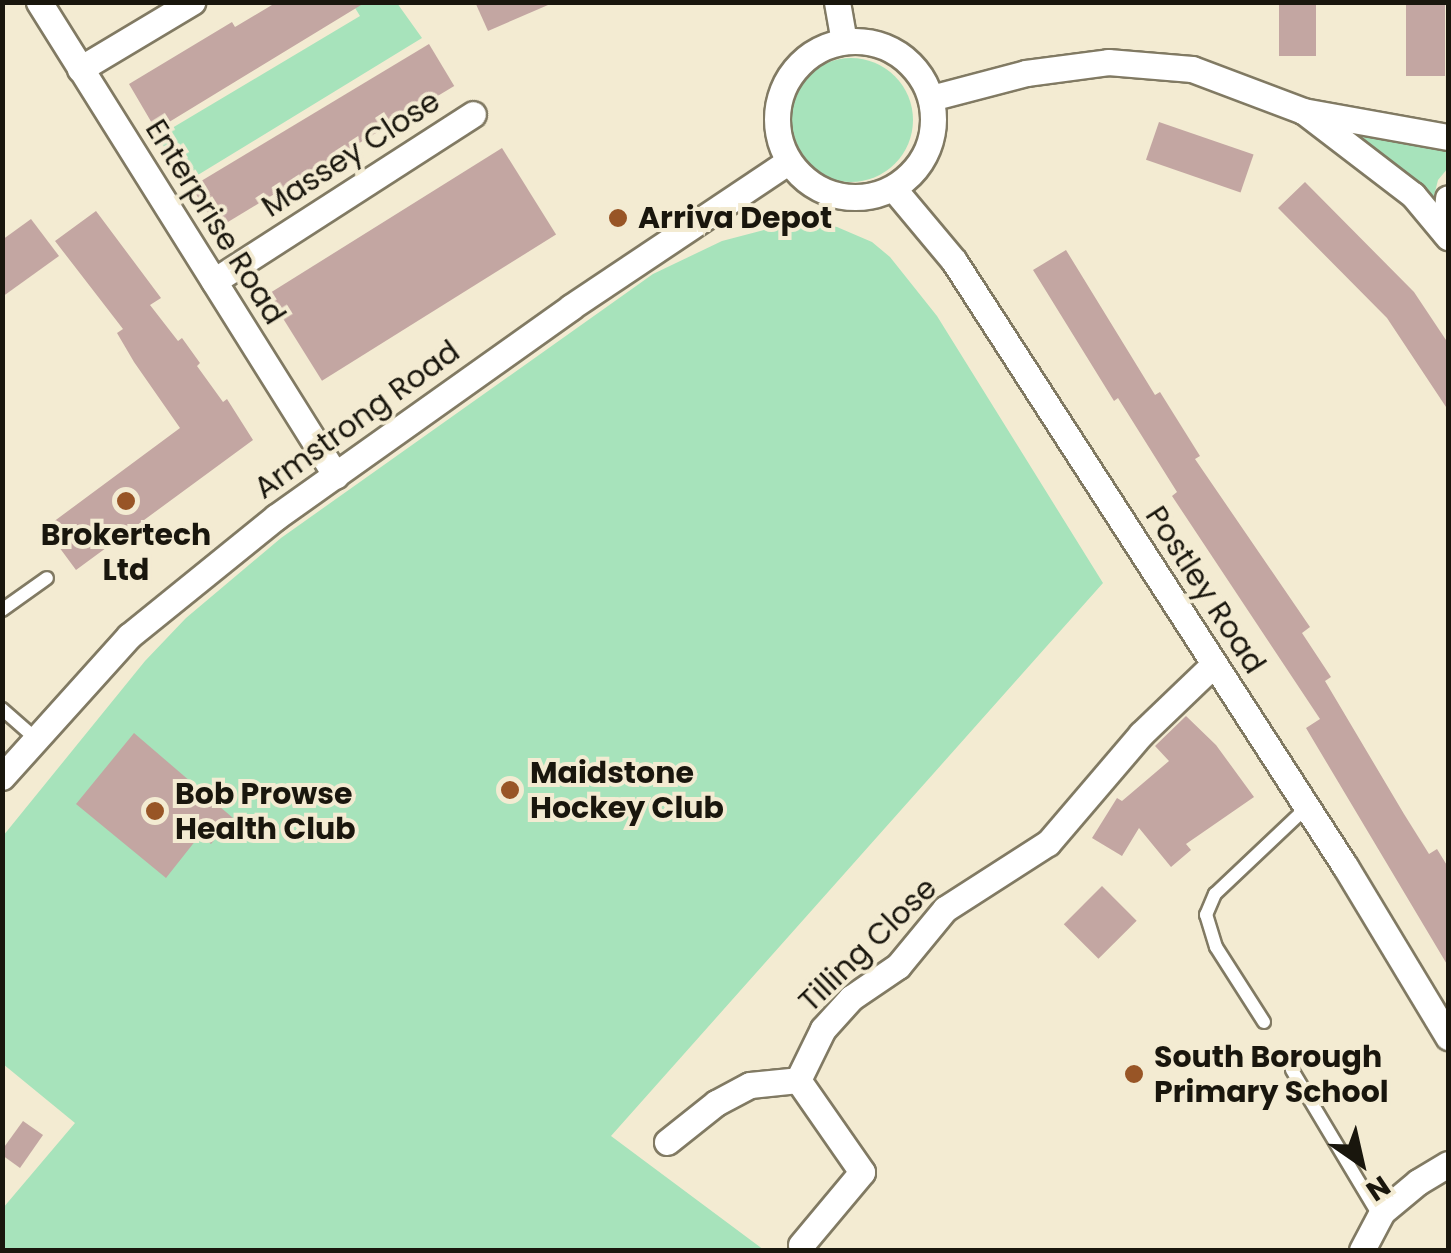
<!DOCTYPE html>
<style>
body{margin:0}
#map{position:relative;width:1451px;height:1253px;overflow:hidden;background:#f3ebd2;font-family:Poppins,sans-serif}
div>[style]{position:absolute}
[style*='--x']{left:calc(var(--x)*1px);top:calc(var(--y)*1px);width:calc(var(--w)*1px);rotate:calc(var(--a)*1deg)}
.green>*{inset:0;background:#a7e3bb}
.round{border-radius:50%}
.building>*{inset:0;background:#c3a6a2;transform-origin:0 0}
.roads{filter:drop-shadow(2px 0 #817a63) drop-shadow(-2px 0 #817a63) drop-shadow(0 2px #817a63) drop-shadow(0 -2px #817a63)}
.service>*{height:12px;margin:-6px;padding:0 6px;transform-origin:6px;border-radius:6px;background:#fff}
.minor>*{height:25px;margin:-12.5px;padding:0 12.5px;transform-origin:12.5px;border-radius:12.5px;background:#fff}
.minor>.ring{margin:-12.5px;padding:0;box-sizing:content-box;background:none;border:25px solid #fff;border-radius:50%}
.dots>*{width:28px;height:28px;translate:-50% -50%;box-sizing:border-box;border:5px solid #f3ebd2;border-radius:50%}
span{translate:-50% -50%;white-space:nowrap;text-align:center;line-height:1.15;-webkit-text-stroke:8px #f3ebd2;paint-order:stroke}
.street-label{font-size:30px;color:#19160d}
.poi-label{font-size:30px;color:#19160d;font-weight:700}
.left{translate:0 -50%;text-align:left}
.frame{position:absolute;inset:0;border:5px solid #19160d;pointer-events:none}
.north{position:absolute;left:1311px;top:1113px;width:100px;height:100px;-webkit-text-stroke:8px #f3ebd2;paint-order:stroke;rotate:146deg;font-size:28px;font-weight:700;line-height:40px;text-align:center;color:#19160d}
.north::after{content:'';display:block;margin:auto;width:35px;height:45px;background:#19160d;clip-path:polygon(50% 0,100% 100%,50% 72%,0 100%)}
</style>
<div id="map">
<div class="green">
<div style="clip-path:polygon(352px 3px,397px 3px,422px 38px,188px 181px,157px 137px,360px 16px)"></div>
<div class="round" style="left:789px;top:58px;width:124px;height:124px"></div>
<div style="clip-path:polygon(1350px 130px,1448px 143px,1448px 168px,1438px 180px,1434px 196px,1425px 199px,1392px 162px)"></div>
<div style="clip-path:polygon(802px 220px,837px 227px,872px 242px,890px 257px,937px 316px,1103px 583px,611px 1136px,764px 1250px,3px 1250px,3px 1208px,75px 1123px,3px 1064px,3px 836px,145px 661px,186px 618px,281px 538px,653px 274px,722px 241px)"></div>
</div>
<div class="building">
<div style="clip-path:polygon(277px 2px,366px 2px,156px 130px,129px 84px,232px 22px,235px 27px)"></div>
<div style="clip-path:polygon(475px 2px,555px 2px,488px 31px)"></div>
<div style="left:1279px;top:2px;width:37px;height:54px"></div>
<div style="left:1406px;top:2px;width:39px;height:74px"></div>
<div style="left:429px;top:44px;width:49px;height:277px;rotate:59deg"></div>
<div style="left:1159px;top:122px;width:100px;height:40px;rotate:19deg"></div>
<div style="left:502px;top:148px;width:102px;height:276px;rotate:58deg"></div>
<div style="clip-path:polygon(1305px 182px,1414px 292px,1448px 343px,1448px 410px,1387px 318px,1278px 208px)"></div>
<div style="clip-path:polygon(96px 211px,161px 298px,150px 305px,178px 341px,182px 338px,200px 363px,197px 366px,223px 402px,227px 399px,253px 440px,76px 570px,45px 528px,180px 428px,134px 362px,117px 333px,123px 329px,55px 241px)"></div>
<div style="clip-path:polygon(31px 219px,59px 256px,2px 297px,2px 240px)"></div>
<div style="clip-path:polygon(1066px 250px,1155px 395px,1160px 392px,1200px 456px,1195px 459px,1310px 627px,1302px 633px,1331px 677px,1325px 681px,1404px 814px,1429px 854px,1437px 849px,1448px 867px,1448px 966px,1306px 728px,1320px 719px,1172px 496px,1177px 492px,1118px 398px,1114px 401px,1033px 270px)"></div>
<div style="clip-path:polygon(1186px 716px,1216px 745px,1254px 797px,1186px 844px,1191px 850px,1171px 867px,1139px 828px,1122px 856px,1092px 838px,1117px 798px,1122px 801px,1169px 761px,1155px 746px)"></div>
<div style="clip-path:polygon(134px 733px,233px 818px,211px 844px,200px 835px,166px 878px,76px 804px)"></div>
<div style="left:1102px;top:886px;width:49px;height:54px;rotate:45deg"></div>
<div style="clip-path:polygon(23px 1121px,43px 1135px,20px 1168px,2px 1155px,2px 1150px)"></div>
</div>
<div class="roads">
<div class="service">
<div style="--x:2;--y:610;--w:55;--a:-35.4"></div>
<div style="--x:2;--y:709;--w:44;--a:41.3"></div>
<div style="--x:1264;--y:1022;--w:89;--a:-122.6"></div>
<div style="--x:1216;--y:947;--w:34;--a:-107"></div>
<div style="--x:1206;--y:915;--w:23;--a:-67"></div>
<div style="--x:1215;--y:894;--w:127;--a:-43.4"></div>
<div style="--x:1292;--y:1070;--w:171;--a:59.1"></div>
</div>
<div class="minor">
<div style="--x:39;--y:2;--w:559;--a:57.93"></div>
<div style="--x:837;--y:2;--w:39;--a:80"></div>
<div class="ring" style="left:777px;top:41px;width:131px;height:131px"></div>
<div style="--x:80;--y:69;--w:131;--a:-30.9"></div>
<div style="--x:931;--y:98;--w:98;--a:-14.7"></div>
<div style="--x:1026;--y:73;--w:83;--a:-7.6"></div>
<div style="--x:1108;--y:62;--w:84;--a:4.8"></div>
<div style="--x:1192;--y:69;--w:119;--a:20.7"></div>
<div style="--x:1303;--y:111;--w:147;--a:10.2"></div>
<div style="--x:1306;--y:113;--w:135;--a:37.5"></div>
<div style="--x:1413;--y:195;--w:55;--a:50.2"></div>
<div style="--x:893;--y:188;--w:95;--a:50.1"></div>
<div style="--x:954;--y:261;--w:720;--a:57.13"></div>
<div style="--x:1345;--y:866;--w:200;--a:58.9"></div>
<div style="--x:1445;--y:233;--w:35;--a:-85"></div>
<div style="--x:214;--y:281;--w:308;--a:-32.8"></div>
<div style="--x:2;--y:777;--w:190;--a:-48"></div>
<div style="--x:129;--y:636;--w:189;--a:-39"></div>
<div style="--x:276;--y:517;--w:362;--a:-35.4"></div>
<div style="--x:571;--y:307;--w:261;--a:-33.8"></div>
<div style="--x:667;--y:1142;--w:63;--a:-38.5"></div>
<div style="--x:716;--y:1103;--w:38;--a:-28"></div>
<div style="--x:750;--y:1085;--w:48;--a:-5.9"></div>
<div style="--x:801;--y:1245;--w:95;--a:-50.1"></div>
<div style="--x:862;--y:1172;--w:112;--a:-124.8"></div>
<div style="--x:798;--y:1080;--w:57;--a:-63.9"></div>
<div style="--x:823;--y:1029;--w:42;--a:-47.9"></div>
<div style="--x:851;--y:998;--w:57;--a:-34.2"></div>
<div style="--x:898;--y:966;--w:74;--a:-50.5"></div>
<div style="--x:945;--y:909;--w:122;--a:-32.7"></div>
<div style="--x:1048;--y:843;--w:143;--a:-49.5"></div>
<div style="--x:1141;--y:734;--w:101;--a:-43.8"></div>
<div style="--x:1362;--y:1250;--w:43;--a:-62.2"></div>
<div style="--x:1382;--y:1212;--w:47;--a:-39.8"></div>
<div style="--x:1418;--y:1182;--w:35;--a:-31"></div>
</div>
</div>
<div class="dots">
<div style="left:618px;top:218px;background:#985526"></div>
<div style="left:126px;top:501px;background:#985526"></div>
<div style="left:510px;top:790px;background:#985526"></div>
<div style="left:155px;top:811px;background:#985526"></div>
<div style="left:1134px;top:1074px;background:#985526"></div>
</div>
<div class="street-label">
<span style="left:351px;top:154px;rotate:-33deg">Massey Close</span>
<span style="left:215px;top:222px;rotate:58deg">Enterprise Road</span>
<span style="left:357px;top:420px;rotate:-36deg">Armstrong Road</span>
<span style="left:1205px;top:590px;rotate:57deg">Postley Road</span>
<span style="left:868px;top:945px;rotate:-44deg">Tilling Close</span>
</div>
<div class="poi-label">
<span class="left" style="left:638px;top:218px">Arriva Depot</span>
<span style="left:126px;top:552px">Brokertech<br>Ltd</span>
<span class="left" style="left:530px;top:790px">Maidstone<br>Hockey Club</span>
<span class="left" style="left:175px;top:811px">Bob Prowse<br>Health Club</span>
<span class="left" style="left:1154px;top:1074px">South Borough<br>Primary School</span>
</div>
<div class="frame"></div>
<div class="north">N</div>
</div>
